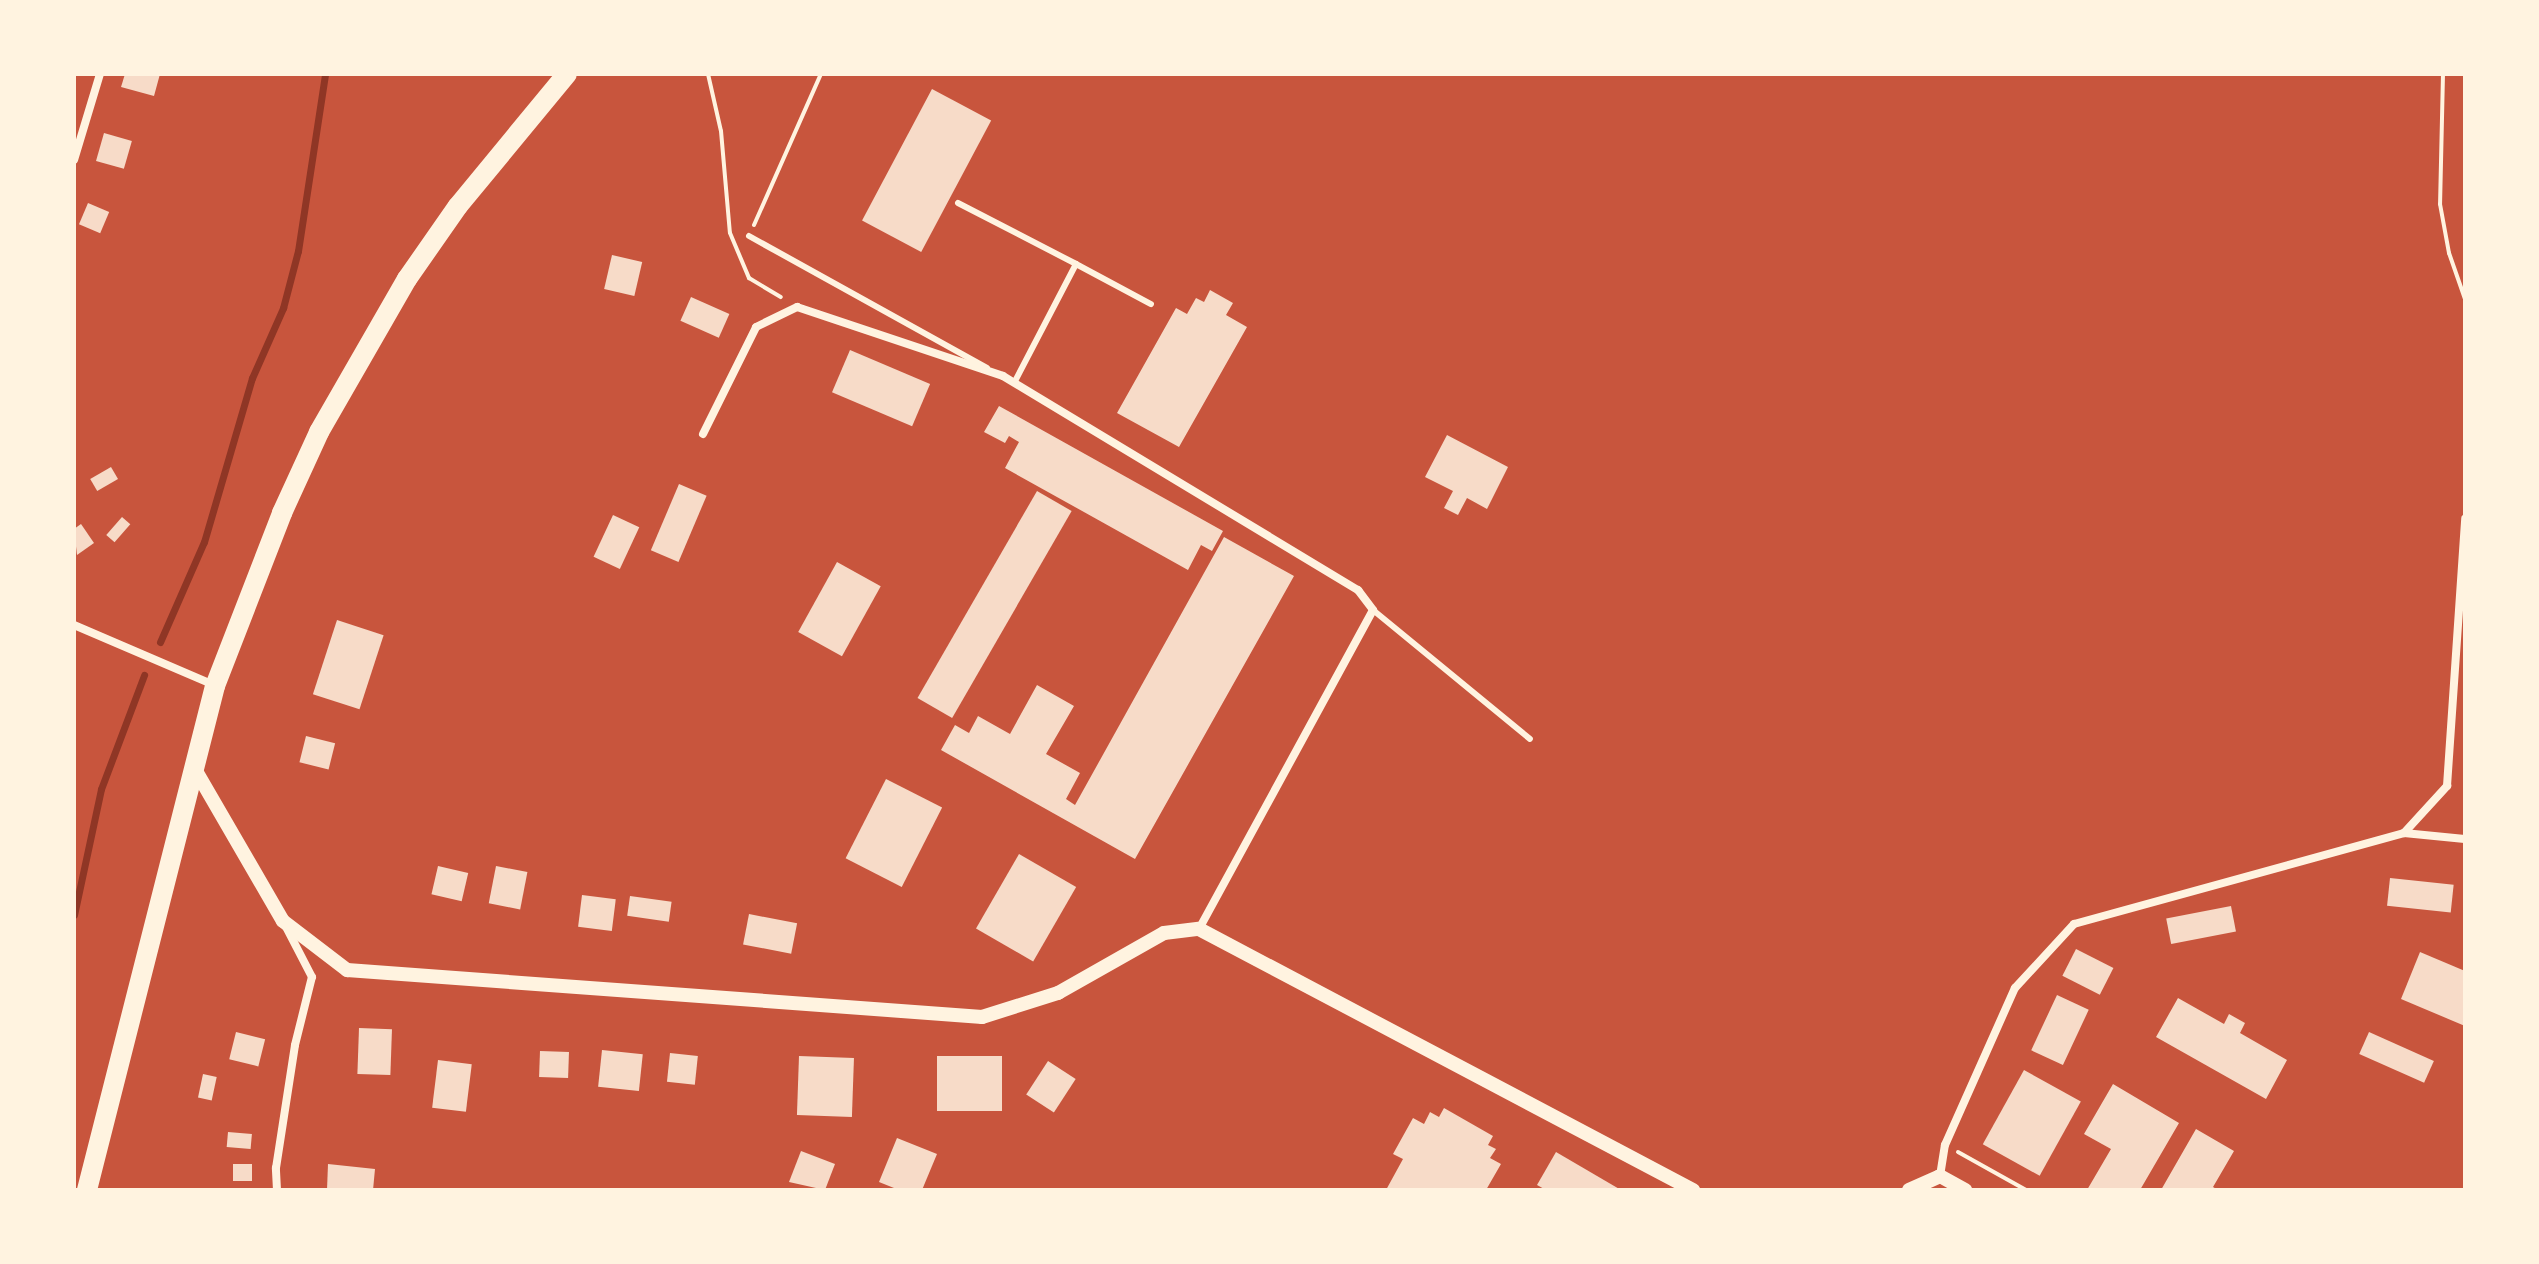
<!DOCTYPE html>
<style>
body{margin:0}
#map{position:relative;width:2539px;height:1264px;overflow:hidden;background:#c8553d;font-family:"Exo 2",sans-serif}
div>[style]{position:absolute}
[style*='--x']{left:calc(var(--x)*1px);top:calc(var(--y)*1px);width:calc(var(--w)*1px);rotate:calc(var(--a)*1deg)}
.stream>*{height:7px;margin:-3.5px;padding:0 3.5px;transform-origin:3.5px;border-radius:3.5px;background:#8f3625}
.building>*{inset:0;background:#f7dbc8;transform-origin:0 0}
.path>*{height:4px;margin:-2px;padding:0 2px;transform-origin:2px;border-radius:2px;background:#fff3e0}
.service>*{height:6px;margin:-3px;padding:0 3px;transform-origin:3px;border-radius:3px;background:#fff3e0}
.minor>*{height:8px;margin:-4px;padding:0 4px;transform-origin:4px;border-radius:4px;background:#fff3e0}
.tertiary>*{height:14px;margin:-7px;padding:0 7px;transform-origin:7px;border-radius:7px;background:#fff3e0}
.trunk>*{height:20px;margin:-10px;padding:0 10px;transform-origin:10px;border-radius:10px;background:#fff3e0}
span{translate:-50% -50%;white-space:nowrap;text-align:center;line-height:1.15;-webkit-text-stroke:6px #fff3e0;paint-order:stroke}
.frame{position:absolute;inset:0;border:76px solid #fff3e0;pointer-events:none}
</style>
<div id="map">
<div class="stream">
<div style="--x:160;--y:642;--w:109;--a:-66.3"></div>
<div style="--x:204;--y:542;--w:171;--a:-73.7"></div>
<div style="--x:252;--y:378;--w:77;--a:-66.1"></div>
<div style="--x:283;--y:308;--w:59;--a:-75.3"></div>
<div style="--x:298;--y:251;--w:179;--a:-81.3"></div>
<div style="--x:74;--y:915;--w:129;--a:-77.9"></div>
<div style="--x:101;--y:789;--w:122;--a:-69.3"></div>
</div>
<div class="building">
<div style="clip-path:polygon(125px 74px,160px 74px,154px 96px,121px 87px)"></div>
<div style="left:932px;top:89px;width:67px;height:149px;rotate:28deg"></div>
<div style="left:104px;top:133px;width:29px;height:29px;rotate:16deg"></div>
<div style="left:88px;top:203px;width:23px;height:23px;rotate:23deg"></div>
<div style="left:612px;top:255px;width:31px;height:35px;rotate:13deg"></div>
<div style="clip-path:polygon(1210px 290px,1233px 303px,1226px 315px,1247px 327px,1179px 447px,1117px 413px,1176px 308px,1187px 314px,1196px 298px,1204px 302px)"></div>
<div style="left:691px;top:297px;width:42px;height:26px;rotate:24deg"></div>
<div style="left:850px;top:350px;width:87px;height:46px;rotate:23deg"></div>
<div style="clip-path:polygon(999px 406px,1223px 531px,1212px 551px,1201px 545px,1188px 570px,1005px 468px,1019px 442px,1009px 436px,1005px 443px,984px 432px)"></div>
<div style="clip-path:polygon(1447px 435px,1508px 467px,1487px 509px,1467px 498px,1458px 515px,1444px 508px,1453px 491px,1425px 477px)"></div>
<div style="left:111px;top:467px;width:14px;height:24px;rotate:60deg"></div>
<div style="left:679px;top:484px;width:30px;height:72px;rotate:23deg"></div>
<div style="left:1037px;top:491px;width:40px;height:239px;rotate:30deg"></div>
<div style="left:613px;top:515px;width:29px;height:46px;rotate:25deg"></div>
<div style="left:122px;top:517px;width:11px;height:24px;rotate:41deg"></div>
<div style="clip-path:polygon(81px 524px,94px 543px,77px 555px,74px 529px)"></div>
<div style="clip-path:polygon(1224px 537px,1294px 576px,1135px 859px,941px 750px,955px 725px,969px 733px,978px 716px,1010px 734px,1037px 685px,1074px 706px,1046px 754px,1080px 773px,1066px 799px,1075px 805px)"></div>
<div style="left:837px;top:562px;width:50px;height:80px;rotate:29deg"></div>
<div style="left:337px;top:620px;width:49px;height:78px;rotate:18deg"></div>
<div style="left:306px;top:736px;width:30px;height:27px;rotate:14deg"></div>
<div style="left:886px;top:779px;width:63px;height:89px;rotate:27deg"></div>
<div style="left:1019px;top:854px;width:66px;height:86px;rotate:30deg"></div>
<div style="left:438px;top:866px;width:31px;height:29px;rotate:13deg"></div>
<div style="left:496px;top:866px;width:32px;height:38px;rotate:11deg"></div>
<div style="left:2390px;top:878px;width:64px;height:28px;rotate:6deg"></div>
<div style="left:582px;top:895px;width:34px;height:32px;rotate:7deg"></div>
<div style="left:630px;top:896px;width:42px;height:20px;rotate:8deg"></div>
<div style="left:2231px;top:906px;width:26px;height:66px;rotate:79deg"></div>
<div style="left:749px;top:914px;width:49px;height:31px;rotate:11deg"></div>
<div style="left:2076px;top:949px;width:42px;height:30px;rotate:27deg"></div>
<div style="clip-path:polygon(2420px 952px,2465px 971px,2465px 1026px,2401px 999px)"></div>
<div style="left:2057px;top:995px;width:35px;height:61px;rotate:25deg"></div>
<div style="clip-path:polygon(2178px 998px,2224px 1024px,2229px 1014px,2245px 1023px,2240px 1033px,2287px 1060px,2266px 1099px,2156px 1037px)"></div>
<div style="left:359px;top:1028px;width:33px;height:46px;rotate:2deg"></div>
<div style="left:236px;top:1032px;width:30px;height:28px;rotate:14deg"></div>
<div style="left:2369px;top:1032px;width:71px;height:24px;rotate:24deg"></div>
<div style="left:602px;top:1050px;width:41px;height:37px;rotate:6deg"></div>
<div style="left:540px;top:1051px;width:29px;height:26px;rotate:2deg"></div>
<div style="left:670px;top:1053px;width:28px;height:29px;rotate:6deg"></div>
<div style="left:799px;top:1056px;width:55px;height:59px;rotate:2deg"></div>
<div style="left:937px;top:1056px;width:65px;height:55px"></div>
<div style="left:438px;top:1060px;width:34px;height:48px;rotate:7deg"></div>
<div style="left:1048px;top:1061px;width:33px;height:40px;rotate:33deg"></div>
<div style="left:2024px;top:1070px;width:65px;height:85px;rotate:29deg"></div>
<div style="left:203px;top:1074px;width:14px;height:24px;rotate:12deg"></div>
<div style="clip-path:polygon(2113px 1084px,2179px 1123px,2140px 1190px,2087px 1190px,2111px 1149px,2084px 1134px)"></div>
<div style="clip-path:polygon(1444px 1108px,1493px 1136px,1488px 1145px,1496px 1149px,1490px 1158px,1501px 1164px,1486px 1190px,1386px 1190px,1403px 1159px,1393px 1154px,1413px 1118px,1424px 1124px,1430px 1112px,1439px 1117px)"></div>
<div style="clip-path:polygon(2196px 1129px,2234px 1151px,2213px 1187px,2218px 1190px,2161px 1190px)"></div>
<div style="left:228px;top:1132px;width:24px;height:15px;rotate:5deg"></div>
<div style="clip-path:polygon(897px 1138px,937px 1154px,922px 1190px,899px 1190px,879px 1182px)"></div>
<div style="clip-path:polygon(801px 1151px,835px 1164px,825px 1190px,789px 1182px)"></div>
<div style="clip-path:polygon(1556px 1152px,1621px 1190px,1546px 1190px,1537px 1185px)"></div>
<div style="left:233px;top:1164px;width:19px;height:17px"></div>
<div style="clip-path:polygon(328px 1164px,375px 1169px,373px 1190px,327px 1190px)"></div>
</div>
<div class="path">
<div style="--x:708;--y:74;--w:58;--a:77.2"></div>
<div style="--x:721;--y:131;--w:102;--a:85"></div>
<div style="--x:730;--y:233;--w:49;--a:67.1"></div>
<div style="--x:749;--y:278;--w:37;--a:31"></div>
<div style="--x:2443;--y:74;--w:130;--a:91.3"></div>
<div style="--x:2440;--y:204;--w:50;--a:79.6"></div>
<div style="--x:2449;--y:253;--w:49;--a:70.8"></div>
<div style="--x:754;--y:225;--w:165;--a:-66.1"></div>
<div style="--x:1958;--y:1152;--w:78;--a:29.2"></div>
</div>
<div class="service">
<div style="--x:958;--y:203;--w:133;--a:27.3"></div>
<div style="--x:1076;--y:264;--w:134;--a:117.5"></div>
<div style="--x:749;--y:236;--w:272;--a:29"></div>
<div style="--x:1076;--y:264;--w:85;--a:28.1"></div>
<div style="--x:1373;--y:610;--w:203;--a:39.4"></div>
</div>
<div class="minor">
<div style="--x:74;--y:160;--w:90;--a:-73.2"></div>
<div style="--x:703;--y:434;--w:119;--a:-63.6"></div>
<div style="--x:756;--y:327;--w:46;--a:-26"></div>
<div style="--x:797;--y:307;--w:217;--a:18.5"></div>
<div style="--x:1003;--y:376;--w:415;--a:31.1"></div>
<div style="--x:1358;--y:590;--w:25;--a:53"></div>
<div style="--x:1373;--y:610;--w:363;--a:118.6"></div>
<div style="--x:74;--y:625;--w:152;--a:23.2"></div>
<div style="--x:2404;--y:833;--w:64;--a:-47.5"></div>
<div style="--x:2447;--y:786;--w:268;--a:-86.1"></div>
<div style="--x:1940;--y:1176;--w:31;--a:-81"></div>
<div style="--x:1945;--y:1145;--w:172;--a:-66"></div>
<div style="--x:2015;--y:988;--w:87;--a:-47.3"></div>
<div style="--x:2074;--y:924;--w:342;--a:-15.4"></div>
<div style="--x:2404;--y:833;--w:61;--a:5.6"></div>
<div style="--x:277;--y:1190;--w:22;--a:-93"></div>
<div style="--x:276;--y:1168;--w:124;--a:-81.2"></div>
<div style="--x:295;--y:1045;--w:70;--a:-76"></div>
<div style="--x:312;--y:977;--w:59;--a:-117.4"></div>
</div>
<div class="tertiary">
<div style="--x:196;--y:771;--w:173;--a:59.9"></div>
<div style="--x:283;--y:921;--w:81;--a:37.4"></div>
<div style="--x:347;--y:970;--w:637;--a:4.23"></div>
<div style="--x:982;--y:1017;--w:80;--a:-17.5"></div>
<div style="--x:1058;--y:993;--w:122;--a:-29.5"></div>
<div style="--x:1164;--y:933;--w:35;--a:-7"></div>
<div style="--x:1199;--y:929;--w:559;--a:27.85"></div>
<div style="--x:1909;--y:1190;--w:34;--a:-24"></div>
<div style="--x:1940;--y:1176;--w:29;--a:29"></div>
</div>
<div class="trunk">
<div style="--x:87;--y:1190;--w:520;--a:-75.75"></div>
<div style="--x:215;--y:686;--w:186;--a:-68.8"></div>
<div style="--x:282;--y:513;--w:89;--a:-65.4"></div>
<div style="--x:319;--y:432;--w:177;--a:-60.1"></div>
<div style="--x:407;--y:279;--w:89;--a:-55.1"></div>
<div style="--x:458;--y:206;--w:171;--a:-50.5"></div>
</div>
<div class="frame"></div>
</div>
